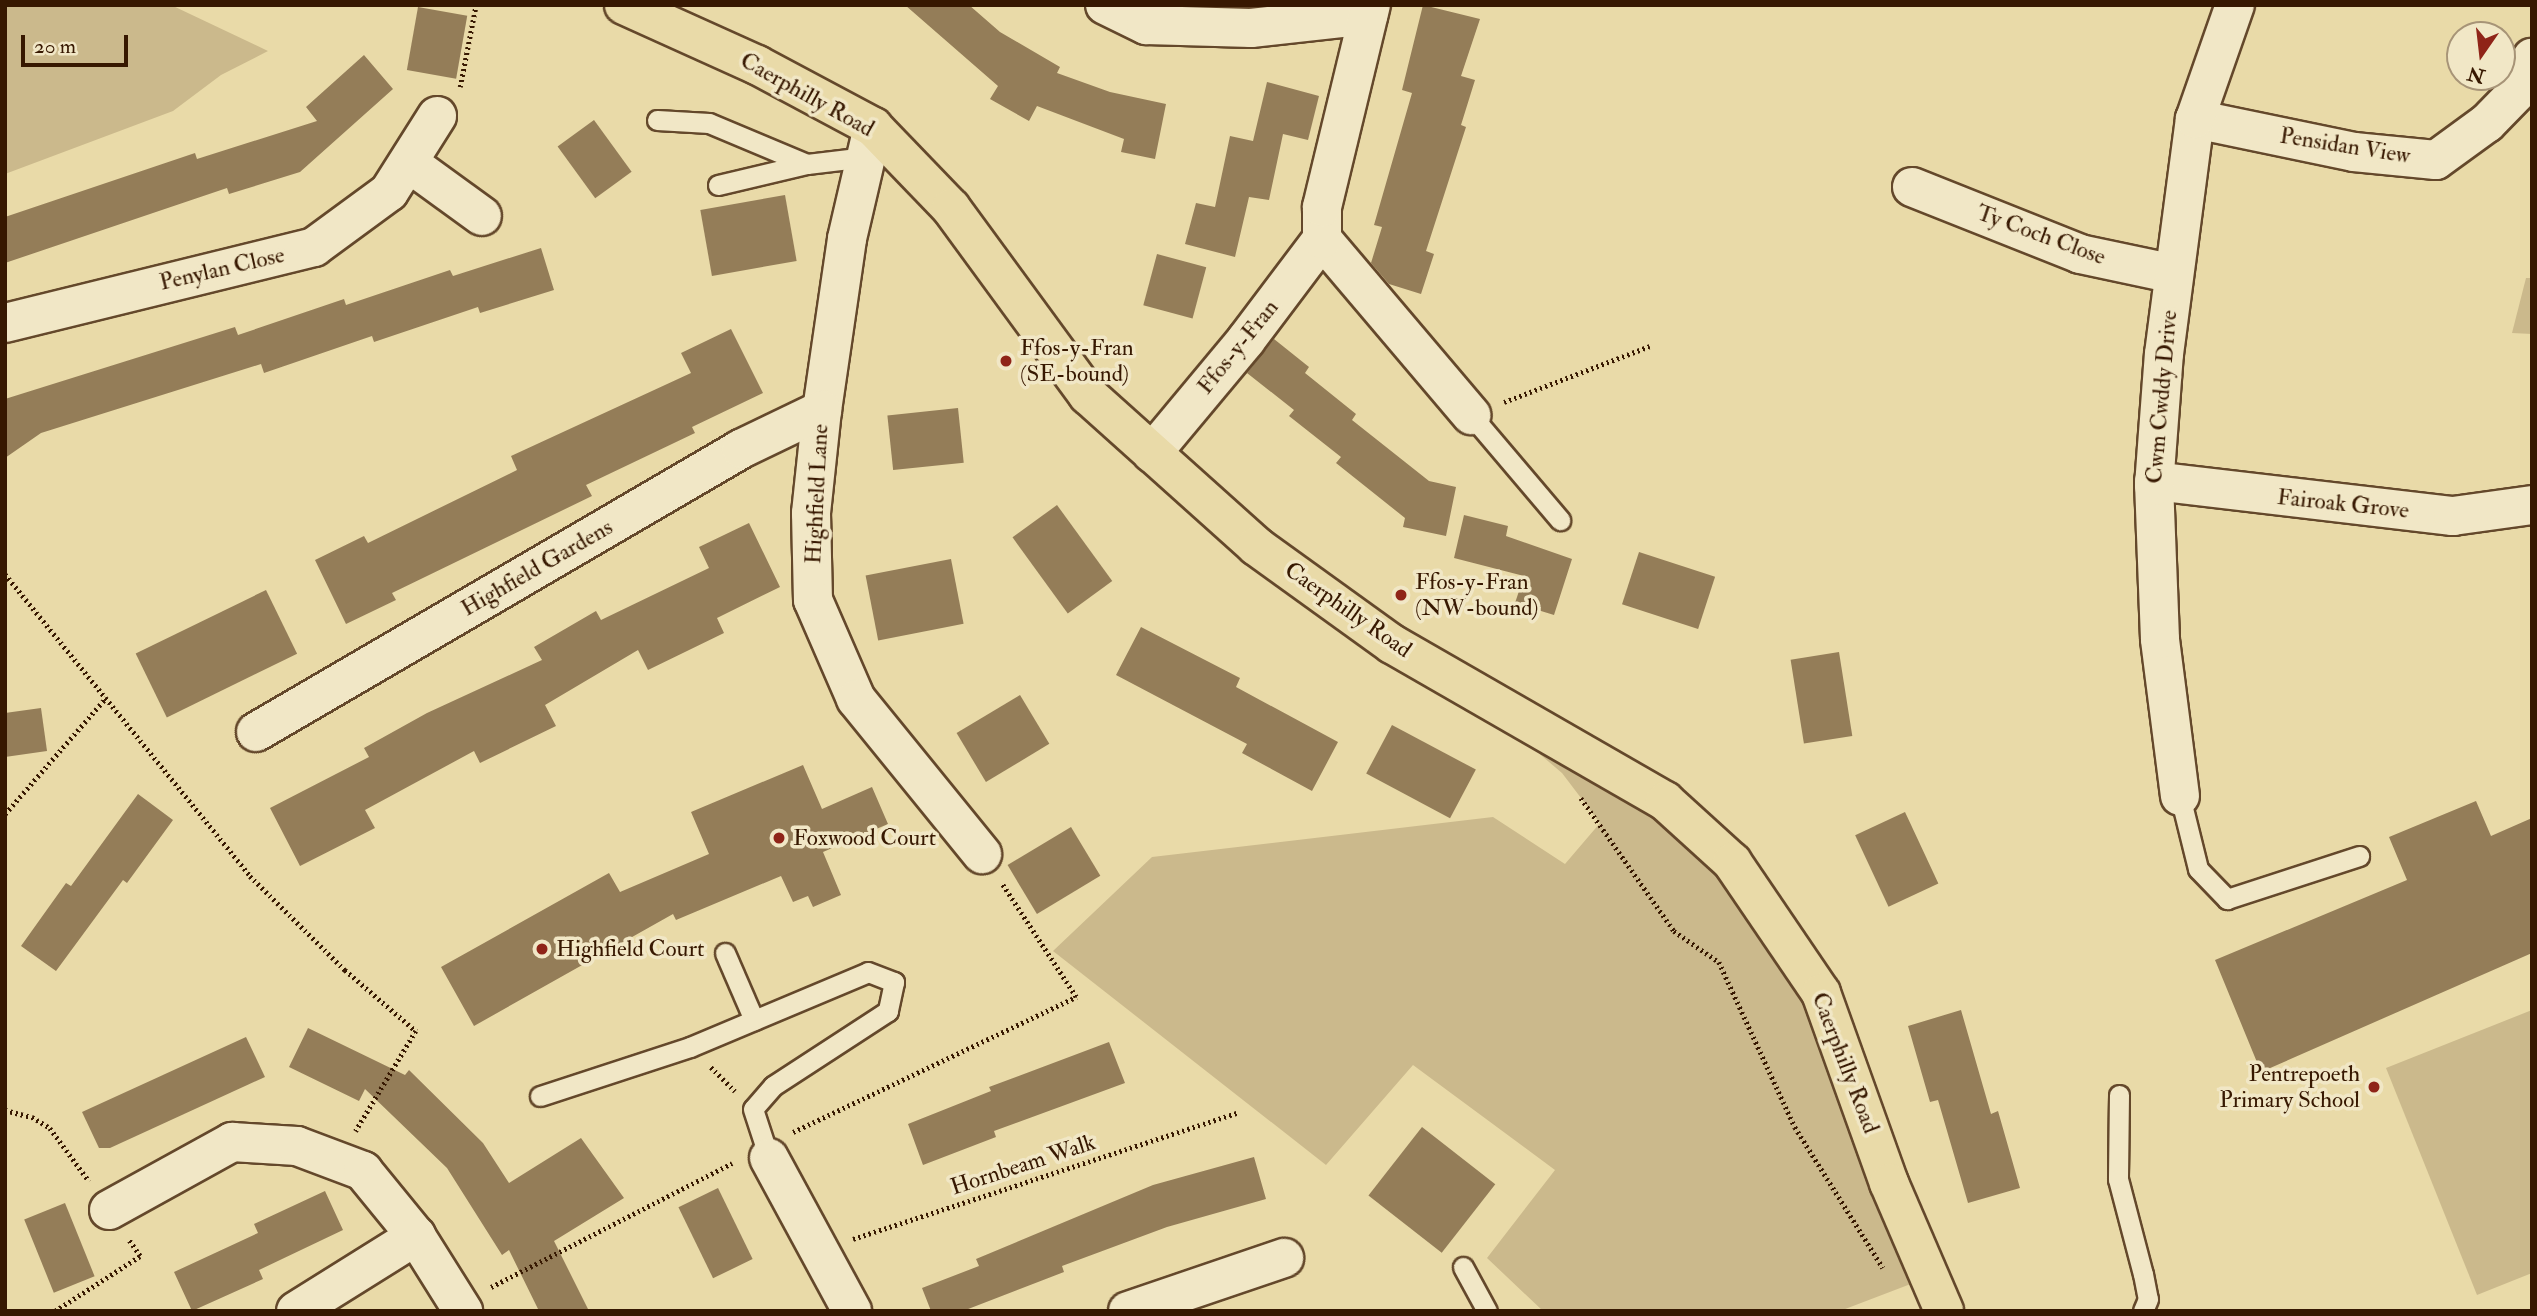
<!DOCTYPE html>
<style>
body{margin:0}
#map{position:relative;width:2537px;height:1316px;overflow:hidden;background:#e9daa8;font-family:"IM FELL Double Pica",serif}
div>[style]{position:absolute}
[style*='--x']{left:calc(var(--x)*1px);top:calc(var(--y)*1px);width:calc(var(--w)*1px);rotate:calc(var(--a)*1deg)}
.green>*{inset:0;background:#cbb98c}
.building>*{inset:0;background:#947d58;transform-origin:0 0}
.path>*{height:4.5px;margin-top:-2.25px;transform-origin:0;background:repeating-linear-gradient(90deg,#371801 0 2px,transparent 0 5.5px)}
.roads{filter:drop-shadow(2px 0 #64482b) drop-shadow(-2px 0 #64482b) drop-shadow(0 2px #64482b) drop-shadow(0 -2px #64482b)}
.service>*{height:19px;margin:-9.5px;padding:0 9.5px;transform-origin:9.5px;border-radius:9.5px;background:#f1e7c6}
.minor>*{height:38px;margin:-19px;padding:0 19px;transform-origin:19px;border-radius:19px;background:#f1e7c6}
.primary>*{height:38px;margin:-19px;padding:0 19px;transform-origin:19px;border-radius:19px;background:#e9daa8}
.dots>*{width:19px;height:19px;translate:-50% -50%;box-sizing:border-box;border:4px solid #f1e7c6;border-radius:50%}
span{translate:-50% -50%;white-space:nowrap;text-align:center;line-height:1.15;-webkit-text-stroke:7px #f1e7c6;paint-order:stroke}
.street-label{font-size:23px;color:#371801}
.poi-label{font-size:23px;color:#371801}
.left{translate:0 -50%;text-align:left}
.right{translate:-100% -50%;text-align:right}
.frame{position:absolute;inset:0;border:7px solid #371801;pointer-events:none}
.north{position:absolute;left:2446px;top:21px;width:70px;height:70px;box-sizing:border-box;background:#f1e7c6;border:2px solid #a79477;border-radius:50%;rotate:194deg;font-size:19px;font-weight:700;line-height:28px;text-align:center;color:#371801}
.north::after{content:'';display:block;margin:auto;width:24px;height:32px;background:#8f2418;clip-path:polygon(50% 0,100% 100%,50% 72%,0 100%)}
.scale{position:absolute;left:21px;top:35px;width:107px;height:32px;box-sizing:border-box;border:4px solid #371801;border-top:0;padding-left:9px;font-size:21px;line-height:24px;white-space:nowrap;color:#371801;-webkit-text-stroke:5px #f1e7c6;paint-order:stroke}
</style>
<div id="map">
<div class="green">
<div style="clip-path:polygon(5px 5px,171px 5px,268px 51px,221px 75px,173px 111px,5px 174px)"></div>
<div style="clip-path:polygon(2526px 278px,2532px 278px,2532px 334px,2512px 333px)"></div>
<div style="clip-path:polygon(1449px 677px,1665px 801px,1821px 993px,1929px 1277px,1840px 1311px,1543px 1311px,1487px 1258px,1555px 1170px,1413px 1065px,1326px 1165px,1053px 951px,1152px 857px,1493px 817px,1565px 864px,1600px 823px,1562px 773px)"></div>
<div style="clip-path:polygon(2532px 1010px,2532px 1273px,2477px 1295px,2386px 1068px)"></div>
</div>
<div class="building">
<div style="clip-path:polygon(905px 5px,969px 5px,1000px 32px,1060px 67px,1057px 73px,1110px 92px,1166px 104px,1155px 159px,1121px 152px,1124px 139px,1037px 106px,1029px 121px,990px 99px,998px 86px)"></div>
<div style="clip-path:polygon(1423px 5px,1480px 19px,1461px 76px,1475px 80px,1461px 125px,1466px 127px,1426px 251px,1434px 254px,1421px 294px,1389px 284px,1371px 263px,1382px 227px,1374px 225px,1412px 93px,1402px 90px)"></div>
<div style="left:418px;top:7px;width:50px;height:64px;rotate:10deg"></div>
<div style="clip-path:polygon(364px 55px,393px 89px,300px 172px,229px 194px,227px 188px,5px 263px,5px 217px,195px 153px,197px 159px,317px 121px,306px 107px)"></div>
<div style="clip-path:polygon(1267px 82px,1319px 96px,1308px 140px,1283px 134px,1269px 200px,1249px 197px,1235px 257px,1185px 244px,1196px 203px,1215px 207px,1230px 136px,1253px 141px)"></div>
<div style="left:594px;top:120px;width:64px;height:45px;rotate:54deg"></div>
<div style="left:785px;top:195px;width:67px;height:86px;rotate:80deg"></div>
<div style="clip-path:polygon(541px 248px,554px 290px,480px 313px,478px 307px,374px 342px,372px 336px,264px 373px,261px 364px,41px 433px,5px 458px,5px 399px,235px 327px,238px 335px,344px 299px,346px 305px,450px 270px,453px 276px)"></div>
<div style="left:1157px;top:254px;width:51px;height:53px;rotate:15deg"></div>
<div style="clip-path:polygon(731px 329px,763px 393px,692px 427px,695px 433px,586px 485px,592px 496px,392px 593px,396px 600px,346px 624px,315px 560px,364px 536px,368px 543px,517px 470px,511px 456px,691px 373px,681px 353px)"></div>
<div style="clip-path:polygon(1274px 339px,1309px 367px,1305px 373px,1356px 414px,1352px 420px,1429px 481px,1456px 487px,1446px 536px,1403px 527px,1405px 518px,1336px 463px,1341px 457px,1289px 416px,1294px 410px,1247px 373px)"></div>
<div style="left:958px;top:408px;width:55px;height:71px;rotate:84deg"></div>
<div style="left:1057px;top:505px;width:94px;height:55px;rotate:54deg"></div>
<div style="clip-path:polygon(1464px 515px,1508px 526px,1506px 536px,1572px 559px,1554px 615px,1515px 603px,1524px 576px,1454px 558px)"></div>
<div style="clip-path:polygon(749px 523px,780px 587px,717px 618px,724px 633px,648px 670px,638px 650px,545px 705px,556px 726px,480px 763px,474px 751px,365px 810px,375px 828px,300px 866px,270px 808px,369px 757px,364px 748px,427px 713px,542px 660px,534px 647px,596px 611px,601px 620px,709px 568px,699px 547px)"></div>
<div style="left:1639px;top:552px;width:80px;height:55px;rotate:18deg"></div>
<div style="left:951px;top:559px;width:66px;height:87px;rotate:79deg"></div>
<div style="left:266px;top:590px;width:71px;height:145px;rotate:64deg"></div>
<div style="clip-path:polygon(1141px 627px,1240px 678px,1236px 687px,1338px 742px,1312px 791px,1242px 753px,1247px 744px,1116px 675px)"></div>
<div style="left:1839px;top:652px;width:85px;height:49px;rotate:81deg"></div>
<div style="left:1020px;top:695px;width:57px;height:74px;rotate:59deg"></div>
<div style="clip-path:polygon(41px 708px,47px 751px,5px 757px,5px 713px)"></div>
<div style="left:1392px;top:725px;width:95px;height:55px;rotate:28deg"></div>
<div style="clip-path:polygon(803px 765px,822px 809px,872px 787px,888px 824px,823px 852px,841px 895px,813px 907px,808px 896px,793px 902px,781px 876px,676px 920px,673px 914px,474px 1026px,441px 967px,609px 873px,620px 892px,709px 854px,691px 812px)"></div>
<div style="clip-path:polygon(138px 794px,173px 820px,127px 883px,123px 880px,56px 971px,21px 946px,66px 883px,71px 886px)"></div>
<div style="clip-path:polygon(2476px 801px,2491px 836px,2532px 818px,2532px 953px,2261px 1072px,2215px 960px,2407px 880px,2389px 837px)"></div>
<div style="left:1905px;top:812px;width:79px;height:55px;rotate:65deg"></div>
<div style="left:1071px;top:827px;width:57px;height:74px;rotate:59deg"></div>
<div style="clip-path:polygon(1961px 1010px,1991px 1114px,1998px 1111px,2020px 1188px,1968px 1203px,1938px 1100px,1930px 1102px,1908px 1026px)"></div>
<div style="clip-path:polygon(308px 1028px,405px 1075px,409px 1070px,483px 1143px,509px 1183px,581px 1138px,624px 1198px,554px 1241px,589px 1311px,539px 1311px,509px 1250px,502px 1255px,447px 1168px,365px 1089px,359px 1101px,289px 1067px)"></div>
<div style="clip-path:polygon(246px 1037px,265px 1077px,110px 1148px,99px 1148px,82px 1112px)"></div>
<div style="clip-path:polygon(1109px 1042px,1125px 1083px,994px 1131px,996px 1137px,923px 1165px,908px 1124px,991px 1091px,989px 1087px)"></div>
<div style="left:1422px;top:1127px;width:93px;height:87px;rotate:38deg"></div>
<div style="clip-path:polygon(1254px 1157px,1266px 1199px,1167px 1227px,1062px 1266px,1064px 1272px,963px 1311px,931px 1311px,922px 1288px,979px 1266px,976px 1259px,1153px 1185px)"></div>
<div style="left:718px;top:1188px;width:79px;height:44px;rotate:64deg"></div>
<div style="clip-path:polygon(325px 1191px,343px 1230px,259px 1270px,263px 1279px,192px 1311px,174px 1272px,258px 1233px,254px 1224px)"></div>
<div style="left:65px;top:1203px;width:79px;height:44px;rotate:68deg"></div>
</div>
<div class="path">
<div style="--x:460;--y:87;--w:84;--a:-79"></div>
<div style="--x:1504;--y:402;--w:156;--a:-21"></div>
<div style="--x:5;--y:574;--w:389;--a:50.9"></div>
<div style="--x:250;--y:876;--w:134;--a:44.7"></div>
<div style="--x:345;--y:970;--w:94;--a:40.7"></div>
<div style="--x:416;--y:1031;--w:117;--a:121"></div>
<div style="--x:1581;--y:798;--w:162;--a:55"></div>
<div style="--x:1674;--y:931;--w:55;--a:34.6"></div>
<div style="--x:1719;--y:962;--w:182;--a:65.3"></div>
<div style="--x:1795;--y:1127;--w:166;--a:58"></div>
<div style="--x:5;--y:814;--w:154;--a:-49"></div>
<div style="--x:711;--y:1067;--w:34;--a:45"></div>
<div style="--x:5;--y:1110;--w:28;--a:15"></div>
<div style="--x:32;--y:1117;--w:21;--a:31"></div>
<div style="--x:50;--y:1128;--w:66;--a:53.7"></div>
<div style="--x:793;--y:1132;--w:314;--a:-25.5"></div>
<div style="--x:1076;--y:997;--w:135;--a:-123.2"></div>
<div style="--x:853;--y:1239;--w:404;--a:-18.2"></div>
<div style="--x:491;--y:1287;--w:271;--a:-27.2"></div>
<div style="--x:55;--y:1311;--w:101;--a:-32.9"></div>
<div style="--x:140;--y:1256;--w:19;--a:-125"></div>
</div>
<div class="roads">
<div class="service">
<div style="--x:657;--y:120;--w:52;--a:3.3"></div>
<div style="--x:709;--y:123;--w:106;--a:22.7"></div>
<div style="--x:807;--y:164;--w:59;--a:-6.8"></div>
<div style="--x:718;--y:185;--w:91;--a:-13.3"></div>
<div style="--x:1471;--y:415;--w:138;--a:49.7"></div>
<div style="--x:2180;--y:796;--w:75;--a:76.1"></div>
<div style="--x:2198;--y:869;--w:42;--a:46"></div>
<div style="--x:2227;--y:899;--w:139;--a:-18"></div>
<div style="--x:725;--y:953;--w:73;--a:66.6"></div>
<div style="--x:2119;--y:1095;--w:84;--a:90.7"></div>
<div style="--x:2118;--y:1179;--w:98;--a:75.3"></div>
<div style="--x:2143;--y:1274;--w:25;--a:79"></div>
<div style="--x:2148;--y:1299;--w:13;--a:113"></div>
<div style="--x:540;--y:1096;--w:158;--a:-18.1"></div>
<div style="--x:690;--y:1047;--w:193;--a:-22.8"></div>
<div style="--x:868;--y:972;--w:28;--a:21"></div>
<div style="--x:894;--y:982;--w:30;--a:102"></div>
<div style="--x:888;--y:1011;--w:137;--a:146.9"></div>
<div style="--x:773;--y:1086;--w:30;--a:131"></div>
<div style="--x:753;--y:1109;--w:52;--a:71.9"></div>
<div style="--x:1463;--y:1267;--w:50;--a:61.4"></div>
</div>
<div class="minor">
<div style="--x:1105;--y:5;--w:46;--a:26"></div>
<div style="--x:1146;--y:25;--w:105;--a:1.6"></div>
<div style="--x:1251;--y:28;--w:118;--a:-6.3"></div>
<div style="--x:2195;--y:119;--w:162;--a:11.7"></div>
<div style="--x:2354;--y:152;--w:82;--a:5.6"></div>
<div style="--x:2436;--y:160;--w:63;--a:-36"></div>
<div style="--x:2487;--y:123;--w:50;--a:-45.8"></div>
<div style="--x:2522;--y:87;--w:31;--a:-71"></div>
<div style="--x:873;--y:127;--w:115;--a:103.1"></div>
<div style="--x:847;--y:239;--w:173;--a:98.3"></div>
<div style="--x:822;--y:410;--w:104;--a:96.1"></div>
<div style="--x:811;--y:513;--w:87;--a:88.7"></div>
<div style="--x:813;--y:600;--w:108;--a:66.5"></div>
<div style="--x:856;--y:699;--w:200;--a:50.9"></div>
<div style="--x:409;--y:163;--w:90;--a:36"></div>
<div style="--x:1912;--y:187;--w:181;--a:21.7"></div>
<div style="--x:2080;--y:254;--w:96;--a:12"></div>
<div style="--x:1322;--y:239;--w:231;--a:49.7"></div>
<div style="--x:5;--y:323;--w:318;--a:-13.8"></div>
<div style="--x:314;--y:247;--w:93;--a:-36.3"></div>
<div style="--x:389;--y:192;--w:90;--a:-57.7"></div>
<div style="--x:1152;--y:453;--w:147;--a:-50.2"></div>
<div style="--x:1246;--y:340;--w:126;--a:-53"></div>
<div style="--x:1322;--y:239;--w:32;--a:-90"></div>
<div style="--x:1322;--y:207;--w:208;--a:-76.4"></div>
<div style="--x:2154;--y:481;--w:301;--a:6.7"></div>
<div style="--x:2453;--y:516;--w:80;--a:-7.9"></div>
<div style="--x:256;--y:732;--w:562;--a:-30.26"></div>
<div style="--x:741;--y:449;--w:90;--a:-25.7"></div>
<div style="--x:2180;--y:796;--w:158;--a:-97.3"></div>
<div style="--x:2160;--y:639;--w:153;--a:-92.2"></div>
<div style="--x:2154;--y:486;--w:132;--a:-85.7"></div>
<div style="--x:2164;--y:354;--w:237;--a:-82.5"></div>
<div style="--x:2195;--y:119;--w:121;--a:-70.7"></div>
<div style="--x:769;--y:1158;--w:174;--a:61.5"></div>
<div style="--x:109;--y:1210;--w:141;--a:-28.9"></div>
<div style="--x:232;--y:1142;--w:65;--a:3.5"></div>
<div style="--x:297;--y:1146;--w:71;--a:20.7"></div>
<div style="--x:363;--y:1171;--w:84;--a:50.8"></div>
<div style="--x:416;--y:1236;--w:89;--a:57.9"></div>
<div style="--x:296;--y:1311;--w:142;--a:-32"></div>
<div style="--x:1128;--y:1311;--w:165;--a:-18.8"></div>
</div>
<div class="primary">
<div style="--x:624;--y:5;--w:146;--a:24.3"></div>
<div style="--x:757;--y:65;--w:132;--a:28.1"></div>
<div style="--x:873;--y:127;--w:112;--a:46.1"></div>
<div style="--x:951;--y:208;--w:232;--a:53.8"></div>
<div style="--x:1088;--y:395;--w:226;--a:41.9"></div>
<div style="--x:1256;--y:546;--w:168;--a:35.8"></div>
<div style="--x:1392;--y:644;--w:315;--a:29.9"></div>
<div style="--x:1665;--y:801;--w:91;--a:42.3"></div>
<div style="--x:1732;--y:862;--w:158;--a:55.8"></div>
<div style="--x:1821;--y:993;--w:202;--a:70.3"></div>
<div style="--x:1889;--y:1183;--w:139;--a:66.7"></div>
</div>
</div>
<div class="dots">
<div style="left:1006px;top:361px;background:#8f2418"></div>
<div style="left:1401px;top:595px;background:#8f2418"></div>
<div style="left:779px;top:838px;background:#8f2418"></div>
<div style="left:542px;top:949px;background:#8f2418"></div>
<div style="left:2374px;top:1087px;background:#8f2418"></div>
</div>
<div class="street-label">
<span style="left:807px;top:95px;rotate:29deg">Caerphilly Road</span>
<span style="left:2345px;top:146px;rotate:9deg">Pensidan View</span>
<span style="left:2041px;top:235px;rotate:20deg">Ty Coch Close</span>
<span style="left:222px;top:269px;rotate:-13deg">Penylan Close</span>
<span style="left:1238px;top:347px;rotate:-51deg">Ffos-y-Fran</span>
<span style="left:2162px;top:397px;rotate:-85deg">Cwm Cwddy Drive</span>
<span style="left:817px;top:494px;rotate:-87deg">Highfield Lane</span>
<span style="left:2343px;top:504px;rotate:6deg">Fairoak Grove</span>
<span style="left:537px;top:568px;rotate:-30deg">Highfield Gardens</span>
<span style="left:1348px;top:610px;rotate:35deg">Caerphilly Road</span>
<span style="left:1845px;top:1063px;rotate:69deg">Caerphilly Road</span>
<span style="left:1023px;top:1165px;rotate:-18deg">Hornbeam Walk</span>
</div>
<div class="poi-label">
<span class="left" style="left:1020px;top:361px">Ffos-y-Fran<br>(SE-bound)</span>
<span class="left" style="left:1415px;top:595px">Ffos-y-Fran<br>(NW-bound)</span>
<span class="left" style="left:793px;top:838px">Foxwood Court</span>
<span class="left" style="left:556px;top:949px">Highfield Court</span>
<span class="right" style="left:2360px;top:1087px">Pentrepoeth<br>Primary School</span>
</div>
<div class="frame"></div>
<div class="north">N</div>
<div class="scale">20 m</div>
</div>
